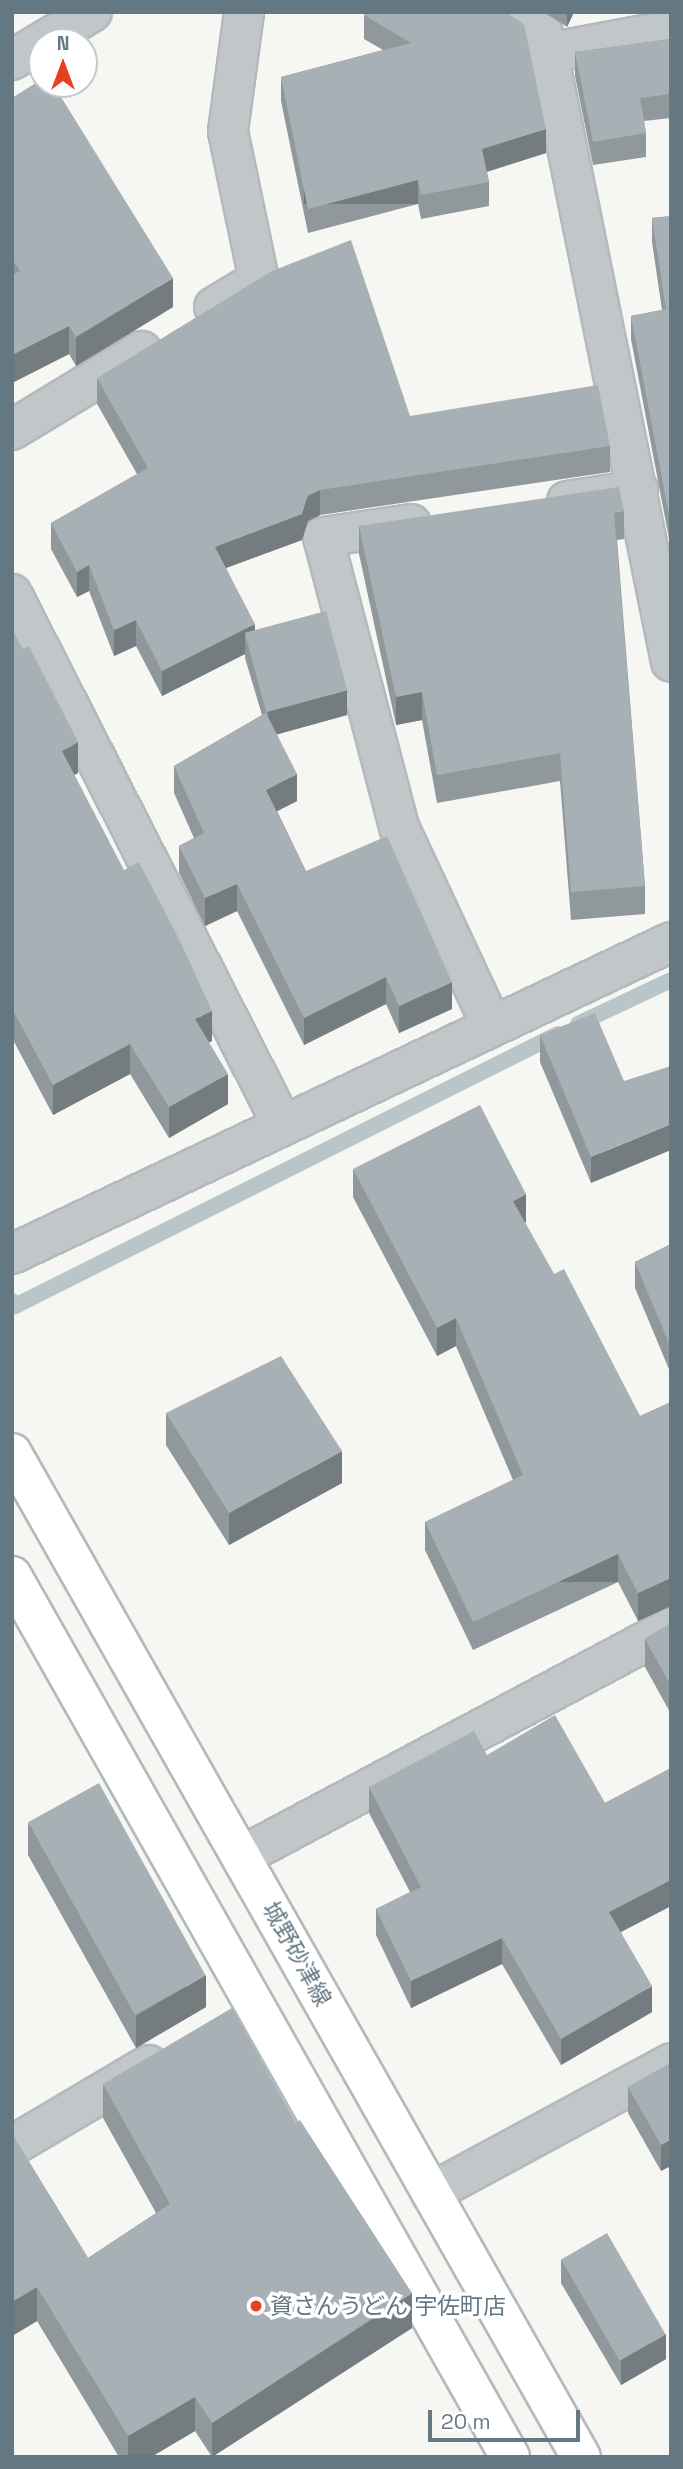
<!DOCTYPE html>
<meta charset="utf-8">
<style>
body{margin:0}
#map{position:relative;width:683px;height:2469px;overflow:hidden;background:#f6f6f2;font-family:"Space Grotesk","Noto Sans JP",sans-serif}
div>[style]{position:absolute}
[style*='--x']{left:calc(var(--x)*1px);top:calc(var(--y)*1px);width:calc(var(--w)*1px);rotate:calc(var(--a)*1deg)}
.stream>*{height:16px;margin:-8px;padding:0 8px;transform-origin:8px;border-radius:8px;background:#b8c6c9}
.roads{filter:drop-shadow(2px 0 #b3b9bd) drop-shadow(-2px 0 #b3b9bd) drop-shadow(0 2px #b3b9bd) drop-shadow(0 -2px #b3b9bd)}
.street>*{height:38px;margin:-19px;padding:0 19px;transform-origin:19px;border-radius:19px;background:#c1c6c8}
.secondary>*{height:38px;margin:-19px;padding:0 19px;transform-origin:19px;border-radius:19px;background:#fff}
.wall>*{inset:0;background:#90989c}
.shaded-wall>*{inset:0;background:#757c7f;transform-origin:0 0}
.building>*{inset:0;background:#a7b1b5;transform-origin:0 0}
.dots>*{width:19px;height:19px;translate:-50% -50%;box-sizing:border-box;border:4px solid #fff;border-radius:50%}
span{translate:-50% -50%;white-space:nowrap;text-align:center;line-height:1.15;-webkit-text-stroke:7px #fff;paint-order:stroke}
.street-label{font-size:23px;color:#647884}
.poi-label{font-size:23px;color:#647884}
.left{translate:0 -50%;text-align:left}
.frame{position:absolute;inset:0;border:14px solid #647884;pointer-events:none}
.north{position:absolute;left:28px;top:28px;width:70px;height:70px;box-sizing:border-box;background:#fff;border:2px solid #c1c9ce;border-radius:50%;rotate:0deg;font-size:19px;font-weight:700;line-height:28px;text-align:center;color:#647884}
.north::after{content:'';display:block;margin:auto;width:24px;height:32px;background:#e83f1f;clip-path:polygon(50% 0,100% 100%,50% 72%,0 100%)}
.scale{position:absolute;left:428px;top:2410px;width:152px;height:32px;box-sizing:border-box;border:4px solid #647884;border-top:0;padding-left:9px;font-size:21px;line-height:24px;white-space:nowrap;color:#647884;-webkit-text-stroke:5px #fff;paint-order:stroke}
</style>
<div id="map">
<div class="stream">
<div style="--x:578;--y:1024;--w:103;--a:-25.3"></div>
<div style="--x:12;--y:1301;--w:6;--a:59"></div>
<div style="--x:15;--y:1306;--w:607;--a:-26.61"></div>
</div>
<div class="roads">
<div class="street">
<div style="--x:504;--y:12;--w:45;--a:29.4"></div>
<div style="--x:543;--y:34;--w:20;--a:75"></div>
<div style="--x:548;--y:53;--w:621;--a:78.58"></div>
<div style="--x:548;--y:53;--w:125;--a:-10.6"></div>
<div style="--x:12;--y:60;--w:93;--a:-31"></div>
<div style="--x:214;--y:307;--w:52;--a:-31"></div>
<div style="--x:259;--y:280;--w:152;--a:-101.8"></div>
<div style="--x:228;--y:131;--w:120;--a:-82.3"></div>
<div style="--x:12;--y:430;--w:152;--a:-31.3"></div>
<div style="--x:567;--y:501;--w:72;--a:-8.8"></div>
<div style="--x:411;--y:524;--w:89;--a:171.6"></div>
<div style="--x:323;--y:537;--w:300;--a:75.3"></div>
<div style="--x:399;--y:827;--w:220;--a:65"></div>
<div style="--x:12;--y:594;--w:595;--a:63"></div>
<div style="--x:12;--y:1254;--w:729;--a:-25.33"></div>
<div style="--x:242;--y:1856;--w:486;--a:-28"></div>
<div style="--x:12;--y:2146;--w:159;--a:-30.6"></div>
<div style="--x:431;--y:2193;--w:273;--a:-28.4"></div>
</div>
<div class="secondary">
<div style="--x:12;--y:1453;--w:1154;--a:60.46"></div>
<div style="--x:12;--y:1576;--w:1012;--a:60.52"></div>
</div>
</div>
<div class="wall">
<div style="clip-path:polygon(505px 12px,546px 153px,487px 172px,489px 182px,489px 206px,421px 219px,418px 204px,308px 233px,281px 101px,281px 77px,383px 50px,364px 39px,364px 15px)"></div>
<div style="clip-path:polygon(544px 12px,574px 12px,567px 27px)"></div>
<div style="clip-path:polygon(671px 39px,671px 118px,644px 121px,646px 133px,646px 157px,593px 165px,575px 76px,575px 52px)"></div>
<div style="clip-path:polygon(12px 98px,173px 307px,76px 366px,69px 354px,12px 383px)"></div>
<div style="clip-path:polygon(671px 216px,671px 549px,631px 339px,631px 316px,662px 310px,652px 242px,652px 218px)"></div>
<div style="clip-path:polygon(97px 378px,410px 416px,610px 446px,610px 472px,320px 515px,308px 521px,302px 540px,226px 568px,255px 631px,347px 715px,277px 734px,297px 801px,277px 811px,306px 871px,452px 1009px,399px 1033px,386px 1004px,304px 1045px,237px 911px,205px 926px,179px 873px,179px 846px,194px 838px,174px 793px,174px 766px,262px 715px,245px 658px,245px 654px,162px 696px,136px 646px,114px 656px,89px 591px,77px 597px,51px 549px,51px 523px,137px 474px,97px 404px)"></div>
<div style="clip-path:polygon(624px 511px,624px 539px,617px 540px,645px 886px,645px 914px,571px 920px,560px 781px,437px 803px,422px 720px,396px 725px,359px 554px,359px 526px)"></div>
<div style="clip-path:polygon(12px 629px,78px 773px,74px 775px,212px 1041px,209px 1042px,228px 1104px,169px 1138px,130px 1074px,53px 1115px,12px 1038px)"></div>
<div style="clip-path:polygon(540px 1035px,624px 1081px,591px 1183px,540px 1062px)"></div>
<div style="clip-path:polygon(353px 1169px,526px 1222px,525px 1223px,554px 1274px,640px 1416px,671px 1402px,671px 1606px,638px 1621px,618px 1582px,473px 1650px,425px 1550px,425px 1522px,513px 1480px,456px 1346px,437px 1356px,353px 1197px)"></div>
<div style="clip-path:polygon(671px 1244px,671px 1374px,635px 1288px,635px 1262px)"></div>
<div style="clip-path:polygon(166px 1413px,342px 1483px,229px 1545px,166px 1445px)"></div>
<div style="clip-path:polygon(671px 1623px,671px 1714px,645px 1667px,645px 1639px)"></div>
<div style="clip-path:polygon(487px 1755px,605px 1803px,671px 1768px,671px 1906px,621px 1932px,652px 2012px,561px 2065px,502px 1964px,411px 2008px,376px 1935px,376px 1909px,410px 1892px,369px 1813px,369px 1787px)"></div>
<div style="clip-path:polygon(28px 1823px,206px 2007px,136px 2048px,28px 1855px)"></div>
<div style="clip-path:polygon(671px 2063px,661px 2171px,628px 2113px,628px 2087px)"></div>
<div style="clip-path:polygon(103px 2084px,296px 2123px,412px 2328px,212px 2457px,195px 2431px,151px 2457px,119px 2457px,37px 2321px,12px 2336px,12px 2134px,88px 2258px,156px 2213px,103px 2118px)"></div>
<div style="clip-path:polygon(561px 2259px,666px 2359px,621px 2385px,561px 2283px)"></div>
</div>
<div class="shaded-wall">
<div style="clip-path:polygon(567px 12px,574px 12px,567px 27px)"></div>
<div style="clip-path:polygon(546px 129px,546px 153px,482px 173px,482px 149px)"></div>
<div style="left:418px;top:180px;width:24px;height:114px;rotate:90deg"></div>
<div style="clip-path:polygon(173px 278px,173px 307px,76px 366px,76px 337px)"></div>
<div style="clip-path:polygon(69px 326px,69px 354px,12px 383px,12px 355px)"></div>
<div style="clip-path:polygon(320px 490px,320px 515px,308px 521px,302px 540px,215px 572px,215px 547px)"></div>
<div style="clip-path:polygon(89px 565px,89px 591px,77px 597px,77px 572px)"></div>
<div style="clip-path:polygon(136px 620px,136px 646px,114px 656px,114px 630px)"></div>
<div style="clip-path:polygon(255px 624px,255px 649px,245px 634px,245px 654px,162px 696px,162px 671px)"></div>
<div style="clip-path:polygon(347px 690px,347px 715px,268px 737px,268px 712px)"></div>
<div style="clip-path:polygon(422px 692px,422px 720px,396px 725px,396px 697px)"></div>
<div style="clip-path:polygon(78px 742px,78px 773px,62px 781px,62px 751px)"></div>
<div style="clip-path:polygon(297px 774px,297px 801px,266px 817px,266px 790px)"></div>
<div style="clip-path:polygon(237px 884px,237px 911px,205px 926px,205px 898px)"></div>
<div style="clip-path:polygon(386px 977px,386px 1004px,304px 1045px,304px 1018px)"></div>
<div style="clip-path:polygon(452px 982px,452px 1009px,399px 1033px,399px 1006px)"></div>
<div style="clip-path:polygon(212px 1011px,212px 1041px,195px 1049px,195px 1019px)"></div>
<div style="clip-path:polygon(130px 1044px,130px 1074px,53px 1115px,53px 1085px)"></div>
<div style="clip-path:polygon(228px 1074px,228px 1104px,169px 1138px,169px 1107px)"></div>
<div style="clip-path:polygon(671px 1124px,671px 1150px,591px 1183px,591px 1157px)"></div>
<div style="clip-path:polygon(526px 1194px,526px 1222px,513px 1229px,513px 1201px)"></div>
<div style="clip-path:polygon(456px 1318px,456px 1346px,437px 1356px,437px 1328px)"></div>
<div style="clip-path:polygon(342px 1451px,342px 1483px,229px 1545px,229px 1513px)"></div>
<div style="left:618px;top:1554px;width:28px;height:160px;rotate:90deg"></div>
<div style="clip-path:polygon(671px 1578px,671px 1606px,638px 1621px,638px 1593px)"></div>
<div style="clip-path:polygon(671px 1880px,671px 1906px,609px 1938px,609px 1912px)"></div>
<div style="clip-path:polygon(502px 1938px,502px 1964px,411px 2008px,411px 1981px)"></div>
<div style="clip-path:polygon(206px 1975px,206px 2007px,136px 2048px,136px 2016px)"></div>
<div style="clip-path:polygon(652px 1986px,652px 2012px,561px 2065px,561px 2039px)"></div>
<div style="clip-path:polygon(671px 2139px,671px 2166px,661px 2171px,661px 2145px)"></div>
<div style="clip-path:polygon(37px 2287px,37px 2321px,12px 2336px,12px 2302px)"></div>
<div style="clip-path:polygon(412px 2293px,412px 2328px,212px 2457px,212px 2423px)"></div>
<div style="clip-path:polygon(666px 2334px,666px 2359px,621px 2385px,621px 2360px)"></div>
<div style="clip-path:polygon(195px 2397px,195px 2431px,151px 2457px,128px 2457px,128px 2436px)"></div>
</div>
<div class="building">
<div style="clip-path:polygon(366px 12px,505px 12px,524px 24px,546px 129px,482px 149px,489px 182px,421px 195px,418px 180px,308px 209px,281px 77px,411px 43px,364px 15px)"></div>
<div style="clip-path:polygon(671px 39px,671px 94px,640px 98px,646px 133px,593px 142px,575px 52px)"></div>
<div style="clip-path:polygon(42px 79px,42px 84px,53px 84px,173px 278px,76px 337px,69px 326px,12px 355px,12px 275px,20px 271px,12px 259px,12px 98px)"></div>
<div style="clip-path:polygon(671px 216px,671px 525px,631px 316px,666px 309px,652px 218px)"></div>
<div style="clip-path:polygon(351px 240px,410px 416px,598px 385px,610px 446px,320px 490px,308px 495px,302px 514px,215px 547px,255px 624px,162px 671px,136px 620px,114px 630px,89px 565px,77px 572px,51px 523px,148px 468px,97px 378px,272px 271px)"></div>
<div style="clip-path:polygon(619px 487px,624px 511px,614px 513px,645px 886px,571px 892px,560px 753px,437px 775px,422px 692px,396px 697px,359px 526px)"></div>
<div style="left:326px;top:611px;width:82px;height:84px;rotate:75deg"></div>
<div style="clip-path:polygon(12px 629px,23px 649px,29px 646px,78px 742px,62px 751px,124px 870px,139px 862px,181px 943px,212px 1011px,195px 1019px,228px 1074px,169px 1107px,130px 1044px,53px 1085px,12px 1008px)"></div>
<div style="clip-path:polygon(266px 713px,297px 774px,266px 790px,306px 871px,387px 836px,452px 982px,399px 1006px,386px 977px,304px 1018px,237px 884px,205px 898px,179px 846px,204px 833px,174px 766px)"></div>
<div style="clip-path:polygon(595px 1013px,624px 1081px,671px 1066px,671px 1124px,591px 1157px,540px 1035px)"></div>
<div style="clip-path:polygon(480px 1105px,526px 1194px,513px 1201px,554px 1274px,564px 1269px,640px 1416px,671px 1402px,671px 1578px,638px 1593px,618px 1554px,473px 1622px,425px 1522px,523px 1475px,456px 1318px,437px 1328px,353px 1169px)"></div>
<div style="clip-path:polygon(671px 1244px,671px 1348px,635px 1262px)"></div>
<div style="clip-path:polygon(281px 1356px,342px 1451px,229px 1513px,166px 1413px)"></div>
<div style="clip-path:polygon(671px 1623px,671px 1686px,645px 1639px)"></div>
<div style="clip-path:polygon(555px 1715px,605px 1803px,671px 1768px,671px 1880px,609px 1912px,652px 1986px,561px 2039px,502px 1938px,411px 1981px,376px 1909px,421px 1887px,369px 1787px,474px 1731px,487px 1755px)"></div>
<div style="left:99px;top:1783px;width:220px;height:81px;rotate:61deg"></div>
<div style="clip-path:polygon(232px 2008px,296px 2123px,300px 2120px,412px 2293px,212px 2423px,195px 2397px,128px 2436px,37px 2287px,12px 2302px,12px 2134px,88px 2258px,170px 2204px,103px 2084px)"></div>
<div style="clip-path:polygon(671px 2063px,671px 2139px,661px 2145px,628px 2087px)"></div>
<div style="left:607px;top:2233px;width:117px;height:53px;rotate:60deg"></div>
</div>
<div class="dots">
<div style="left:256px;top:2306px;background:#e83f1f"></div>
</div>
<div class="street-label">
<span style="left:297px;top:1954px;rotate:61deg">城野砂津線</span>
</div>
<div class="poi-label">
<span class="left" style="left:270px;top:2306px">資さんうどん 宇佐町店</span>
</div>
<div class="frame"></div>
<div class="north">N</div>
<div class="scale">20 m</div>
</div>
